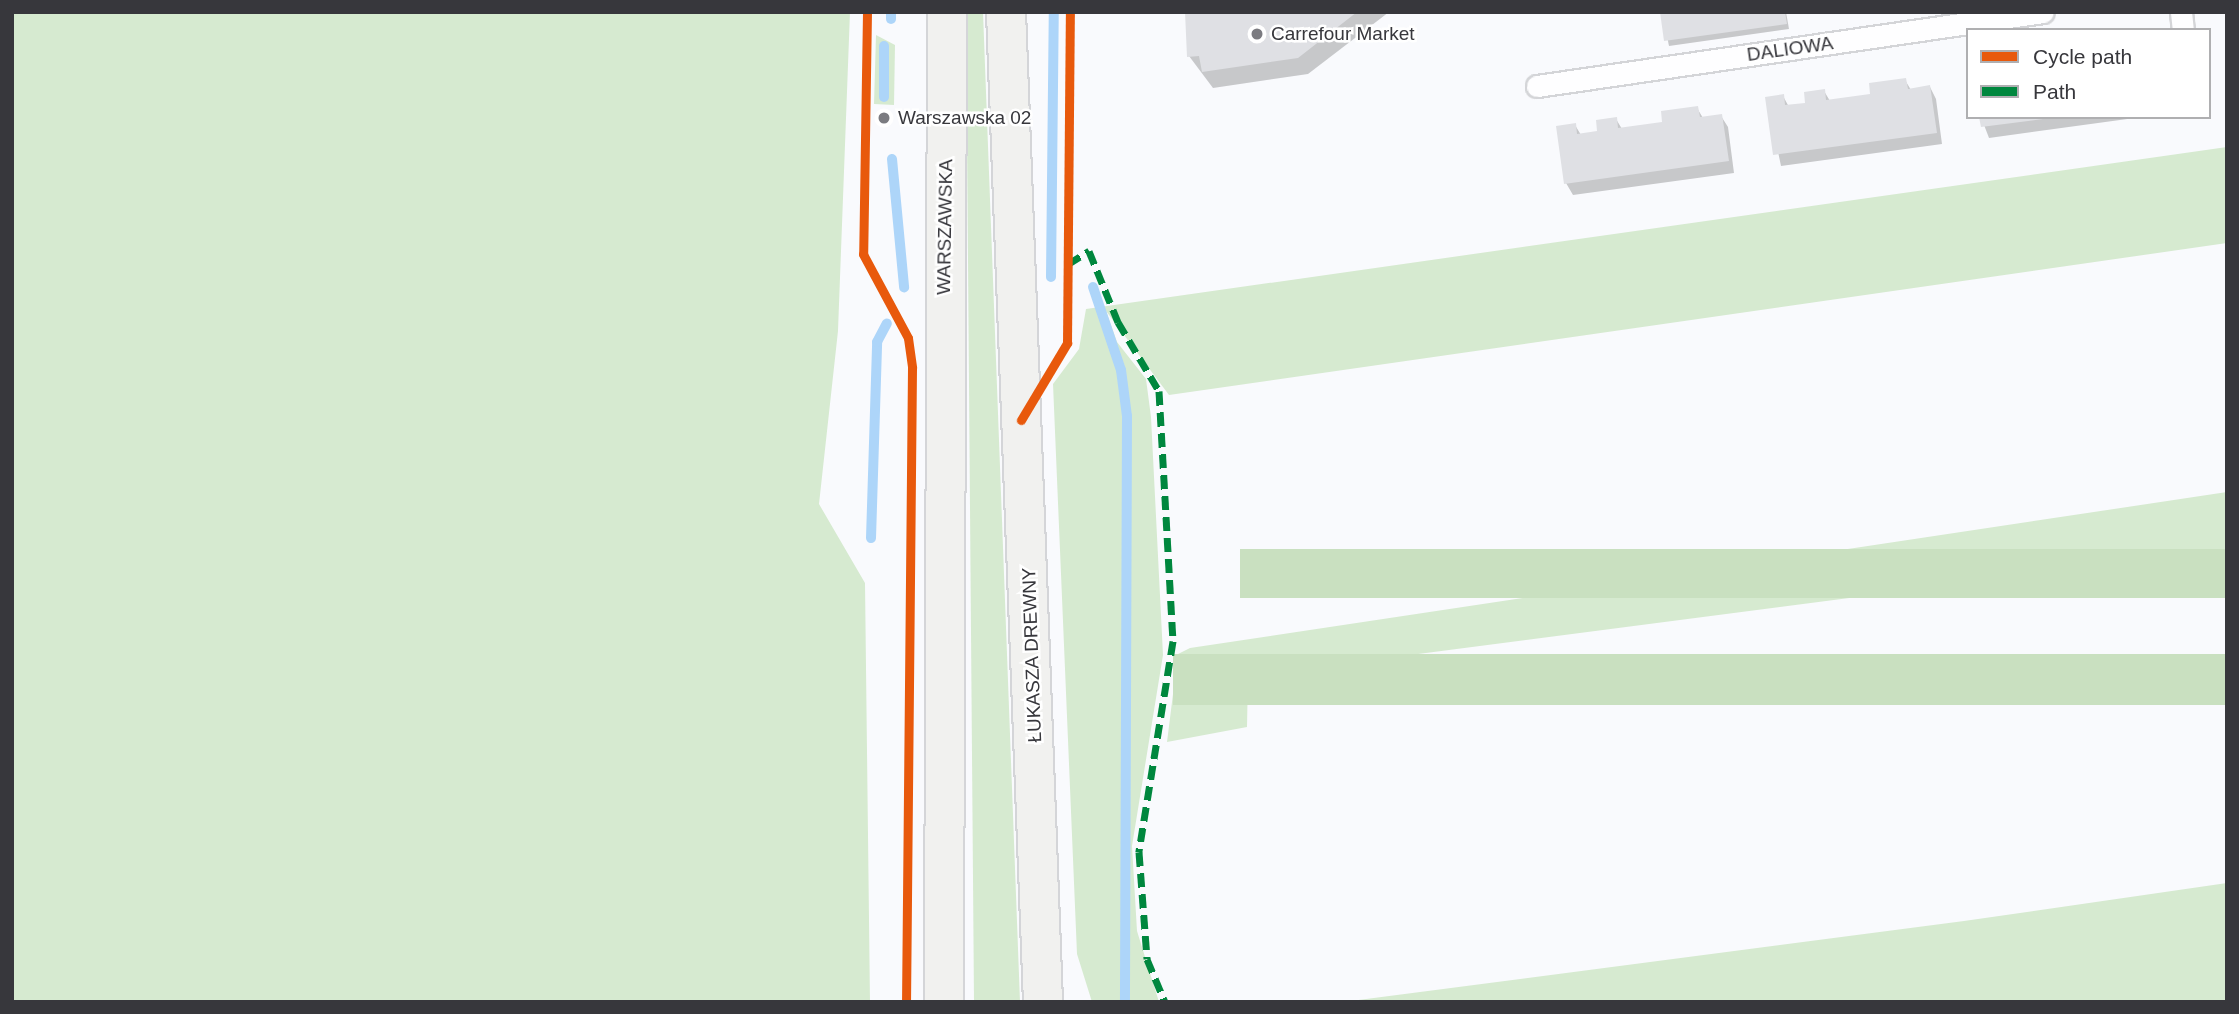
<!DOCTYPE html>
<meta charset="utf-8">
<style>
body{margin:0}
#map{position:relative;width:2239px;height:1014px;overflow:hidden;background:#f9fafd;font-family:Helvetica,sans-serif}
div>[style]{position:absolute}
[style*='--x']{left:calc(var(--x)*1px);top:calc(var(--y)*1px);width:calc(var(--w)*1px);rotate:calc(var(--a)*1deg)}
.green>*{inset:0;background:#d6ead0}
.forest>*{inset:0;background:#c9e0c0;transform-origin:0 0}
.shadow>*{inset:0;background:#0003}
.stream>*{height:10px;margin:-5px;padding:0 5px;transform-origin:5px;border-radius:5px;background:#add5f9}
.building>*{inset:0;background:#dfe0e4}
.roads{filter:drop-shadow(2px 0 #d4d5d8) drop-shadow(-2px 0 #d4d5d8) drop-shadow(0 2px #d4d5d8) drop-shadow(0 -2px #d4d5d8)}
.lane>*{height:21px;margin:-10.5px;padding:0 10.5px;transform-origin:10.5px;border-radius:10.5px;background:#fefeff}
.secondary>*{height:38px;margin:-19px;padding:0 19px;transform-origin:19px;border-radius:19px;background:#f1f1ef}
.quiet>*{height:7px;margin-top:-3.5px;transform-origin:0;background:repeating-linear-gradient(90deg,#00873e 0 14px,transparent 0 21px)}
.cycleway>*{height:9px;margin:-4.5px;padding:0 4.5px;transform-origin:4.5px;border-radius:4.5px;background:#e8590c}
.dots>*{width:19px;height:19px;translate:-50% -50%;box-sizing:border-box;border:4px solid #fff;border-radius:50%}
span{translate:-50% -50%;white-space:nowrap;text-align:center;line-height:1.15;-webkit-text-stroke:5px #fff;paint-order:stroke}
.poi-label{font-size:19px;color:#37373c}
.left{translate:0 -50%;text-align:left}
.street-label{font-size:19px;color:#37373c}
.frame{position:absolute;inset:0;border:14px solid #37373c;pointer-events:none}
.legend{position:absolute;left:1966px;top:28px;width:245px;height:91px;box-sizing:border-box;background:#fff;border:2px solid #afafb1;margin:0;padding:9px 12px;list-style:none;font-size:21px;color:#37373c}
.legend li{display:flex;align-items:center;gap:14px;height:35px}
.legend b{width:35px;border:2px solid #afafb1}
</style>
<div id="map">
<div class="green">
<div style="clip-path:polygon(12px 12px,850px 12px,838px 331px,819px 504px,865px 583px,870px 1002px,12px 1002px)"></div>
<div style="clip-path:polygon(966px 12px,983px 12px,1020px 1002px,974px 1002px)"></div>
<div style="clip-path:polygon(876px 35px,895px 45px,894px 105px,874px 104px)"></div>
<div style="clip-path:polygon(2227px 147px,2227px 243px,1169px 395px,1106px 311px,1117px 342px,1146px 379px,1151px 417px,1163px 655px,1132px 846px,1137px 931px,1159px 1002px,1092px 1002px,1077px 954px,1053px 384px,1079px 349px,1086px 309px)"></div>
<div style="clip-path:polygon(2227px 492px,2227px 549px,1248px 676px,1247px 727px,1167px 742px,1178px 654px,1190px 648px)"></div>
<div style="clip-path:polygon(2227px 883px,2227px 1002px,1343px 1002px,1964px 921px)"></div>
</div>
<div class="forest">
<div style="left:2227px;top:549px;width:49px;height:987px;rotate:90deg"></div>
<div style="left:2227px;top:654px;width:51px;height:1054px;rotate:90deg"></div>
</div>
<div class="shadow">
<div style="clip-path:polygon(1186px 12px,1389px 12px,1308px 74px,1213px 88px,1189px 56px)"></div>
<div style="clip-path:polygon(1662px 12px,1786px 12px,1789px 29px,1669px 46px)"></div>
<div style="clip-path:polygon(1905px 80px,1911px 90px,1930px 87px,1936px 99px,1942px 144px,1781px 166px,1767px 99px,1783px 96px,1789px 107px,1807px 104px,1824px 91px,1830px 101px,1872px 95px)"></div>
<div style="clip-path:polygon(1697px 108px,1703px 118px,1721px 116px,1728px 127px,1734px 173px,1573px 195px,1566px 183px,1575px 125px,1581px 135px,1599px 133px,1616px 119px,1622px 129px,1664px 124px)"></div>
<div style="clip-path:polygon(1981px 117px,2142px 117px,1989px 138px)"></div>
</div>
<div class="stream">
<div style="--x:891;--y:19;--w:7;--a:-90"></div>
<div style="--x:884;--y:97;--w:51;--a:-90"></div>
<div style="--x:892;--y:159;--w:129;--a:84.6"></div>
<div style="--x:1051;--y:277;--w:265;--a:-89.4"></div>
<div style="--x:1093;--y:287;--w:88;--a:71.4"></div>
<div style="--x:1121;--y:370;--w:46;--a:82.6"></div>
<div style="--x:1127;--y:416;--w:586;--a:90.2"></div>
<div style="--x:871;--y:538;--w:196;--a:-88.2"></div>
<div style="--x:877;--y:342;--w:21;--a:-62"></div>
</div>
<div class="building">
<div style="clip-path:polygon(1185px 12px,1357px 12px,1298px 58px,1202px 72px,1199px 56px,1187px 57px)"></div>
<div style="clip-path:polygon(1660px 12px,1785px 12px,1787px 24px,1664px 41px)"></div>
<div style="clip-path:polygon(1906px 78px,1908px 89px,1930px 85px,1937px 133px,1773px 155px,1765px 97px,1784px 94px,1785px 105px,1805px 103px,1804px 92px,1825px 89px,1826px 100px,1870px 94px,1869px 83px)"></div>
<div style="clip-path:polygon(1698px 106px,1700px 117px,1722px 114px,1729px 161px,1564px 184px,1556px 126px,1576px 123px,1577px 134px,1597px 131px,1596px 120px,1617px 117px,1618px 128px,1662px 122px,1661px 111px)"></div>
<div style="clip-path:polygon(1979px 117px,2043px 117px,2043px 119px,1981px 127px)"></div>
</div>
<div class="roads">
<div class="lane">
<div style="--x:2181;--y:12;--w:18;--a:84"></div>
<div style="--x:1537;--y:86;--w:511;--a:-8.32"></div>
</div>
<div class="secondary">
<div style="--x:1006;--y:12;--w:991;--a:87.86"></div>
<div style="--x:944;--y:1002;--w:990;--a:-89.83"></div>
</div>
</div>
<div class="quiet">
<div style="--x:1068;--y:264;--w:25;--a:-32"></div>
<div style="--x:1089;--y:251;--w:77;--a:67.8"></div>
<div style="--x:1118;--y:322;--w:80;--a:59.3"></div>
<div style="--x:1159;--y:391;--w:250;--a:86.8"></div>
<div style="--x:1173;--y:641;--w:214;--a:99.2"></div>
<div style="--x:1139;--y:852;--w:107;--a:85.7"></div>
<div style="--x:1147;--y:959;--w:47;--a:67.3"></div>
</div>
<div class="cycleway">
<div style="--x:867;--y:12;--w:242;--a:90.9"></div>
<div style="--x:863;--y:254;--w:95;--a:61.8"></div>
<div style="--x:908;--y:338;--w:30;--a:82"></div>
<div style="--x:912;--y:368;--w:634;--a:90.54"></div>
<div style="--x:1021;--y:420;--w:90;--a:-59.1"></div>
<div style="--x:1067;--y:343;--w:331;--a:-89.5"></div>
</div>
<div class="dots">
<div style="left:1257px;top:34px;background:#7b7b80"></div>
<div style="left:884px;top:118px;background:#7b7b80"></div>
</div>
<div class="poi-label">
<span class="left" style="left:1271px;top:34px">Carrefour Market</span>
<span class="left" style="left:898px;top:118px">Warszawska 02</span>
</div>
<div class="street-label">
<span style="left:1790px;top:49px;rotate:-8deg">DALIOWA</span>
<span style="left:945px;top:227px;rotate:-89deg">WARSZAWSKA</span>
<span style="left:1032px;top:655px;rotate:-92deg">ŁUKASZA DREWNY</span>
</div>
<div class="frame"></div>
<ul class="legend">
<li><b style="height:9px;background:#e8590c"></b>Cycle path</li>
<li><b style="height:9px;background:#00873e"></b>Path</li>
</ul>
</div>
